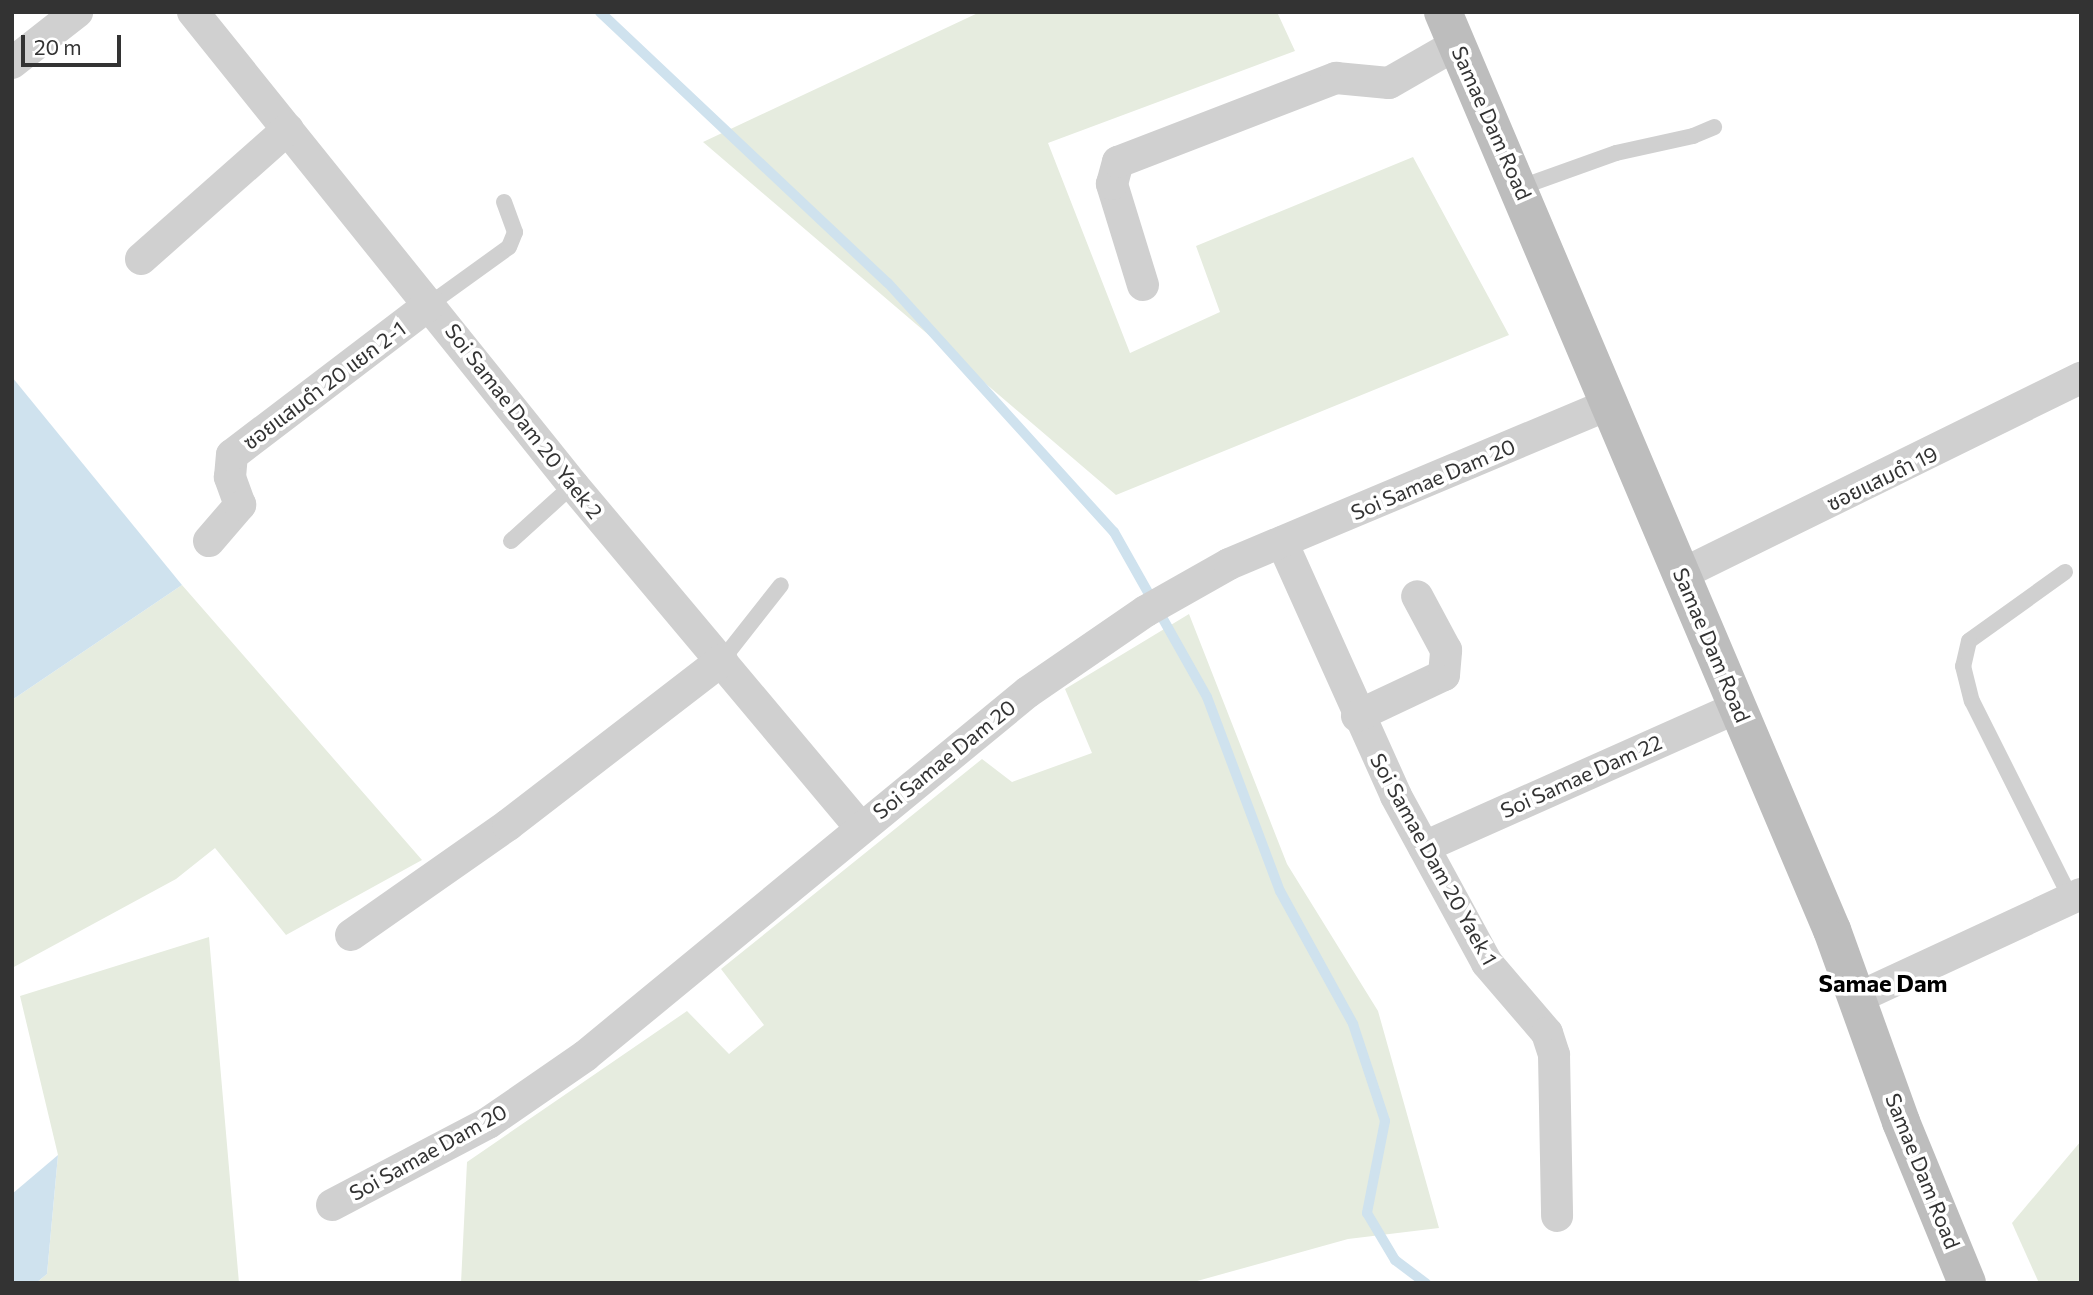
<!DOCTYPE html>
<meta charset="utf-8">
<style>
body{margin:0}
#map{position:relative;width:2093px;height:1295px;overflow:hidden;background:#fff;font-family:Commissioner,"Noto Sans Thai",sans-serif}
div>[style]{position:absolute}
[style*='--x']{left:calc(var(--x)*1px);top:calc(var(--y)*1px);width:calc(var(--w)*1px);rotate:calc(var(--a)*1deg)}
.green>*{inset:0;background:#e6ecdf}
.water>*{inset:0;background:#cfe2ee}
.stream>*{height:10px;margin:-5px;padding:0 5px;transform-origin:5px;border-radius:5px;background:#cfe2ee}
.lane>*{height:16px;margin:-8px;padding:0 8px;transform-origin:8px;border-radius:8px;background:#d0d0d0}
.street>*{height:32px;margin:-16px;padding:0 16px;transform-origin:16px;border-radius:16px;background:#d0d0d0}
.secondary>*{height:38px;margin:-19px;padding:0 19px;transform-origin:19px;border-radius:19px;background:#bdbdbd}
span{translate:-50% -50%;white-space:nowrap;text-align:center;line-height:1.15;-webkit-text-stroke:7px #fff;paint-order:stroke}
.street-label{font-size:21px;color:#333}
.quarter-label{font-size:24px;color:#000;font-weight:700}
.frame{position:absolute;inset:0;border:14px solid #333;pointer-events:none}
.scale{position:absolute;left:21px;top:35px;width:100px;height:32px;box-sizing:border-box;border:4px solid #333;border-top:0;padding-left:9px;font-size:21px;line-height:24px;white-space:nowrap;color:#333;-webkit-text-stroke:5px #fff;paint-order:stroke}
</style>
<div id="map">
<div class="green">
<div style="clip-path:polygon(980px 12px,1277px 12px,1295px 51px,1048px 143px,1130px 353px,1220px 312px,1196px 246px,1413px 157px,1509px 335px,1116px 495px,703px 142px)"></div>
<div style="clip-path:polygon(182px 585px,422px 860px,286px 935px,215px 848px,176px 879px,12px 968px,12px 700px)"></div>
<div style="clip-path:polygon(1189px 614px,1287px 864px,1378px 1011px,1439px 1228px,1348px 1239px,1190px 1283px,461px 1283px,467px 1162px,687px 1011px,729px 1054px,764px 1025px,721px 969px,982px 759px,1012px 782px,1092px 753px,1065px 689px)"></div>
<div style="clip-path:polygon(209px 937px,239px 1283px,36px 1283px,47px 1274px,58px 1155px,20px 996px)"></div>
<div style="clip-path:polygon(2081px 1141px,2081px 1283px,2039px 1283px,2012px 1223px)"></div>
</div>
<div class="water">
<div style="clip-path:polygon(12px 377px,182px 585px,12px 700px)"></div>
<div style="clip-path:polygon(58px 1155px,47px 1274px,36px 1283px,12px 1283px,12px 1194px)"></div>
</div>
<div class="stream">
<div style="--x:600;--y:12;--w:395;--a:43.3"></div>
<div style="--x:888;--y:283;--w:336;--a:47.8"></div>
<div style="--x:1114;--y:532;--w:189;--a:60.6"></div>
<div style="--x:1207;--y:697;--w:207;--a:69.4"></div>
<div style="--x:1280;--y:891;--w:152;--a:61.2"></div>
<div style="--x:1353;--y:1024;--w:102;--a:71.7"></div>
<div style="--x:1385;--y:1121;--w:94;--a:101.1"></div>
<div style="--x:1367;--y:1213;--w:55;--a:59.2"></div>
<div style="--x:1395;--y:1260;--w:39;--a:37"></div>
</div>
<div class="lane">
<div style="--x:1521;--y:187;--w:101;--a:-19.7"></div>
<div style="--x:1616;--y:153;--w:79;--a:-12.4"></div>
<div style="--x:1693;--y:136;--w:23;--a:-23"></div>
<div style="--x:430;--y:304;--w:97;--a:-35.8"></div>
<div style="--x:509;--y:247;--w:16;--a:-68"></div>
<div style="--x:515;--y:232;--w:32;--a:-110"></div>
<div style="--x:511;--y:541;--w:84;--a:-42.1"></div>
<div style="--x:2065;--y:572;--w:118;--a:144.3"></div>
<div style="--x:1969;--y:641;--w:26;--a:103"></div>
<div style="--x:1963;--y:666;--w:36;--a:76"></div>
<div style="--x:1972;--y:701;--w:219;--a:63.4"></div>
<div style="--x:722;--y:660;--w:95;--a:-51.8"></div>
</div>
<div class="street">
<div style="--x:193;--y:12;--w:607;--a:51.22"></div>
<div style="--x:573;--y:485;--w:445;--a:50"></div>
<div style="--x:12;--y:63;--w:83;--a:-38.1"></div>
<div style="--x:141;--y:259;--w:196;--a:-41.5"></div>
<div style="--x:1143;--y:285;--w:106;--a:-107.1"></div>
<div style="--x:1112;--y:184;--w:23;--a:-75"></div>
<div style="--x:1118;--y:162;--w:234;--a:-21.1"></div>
<div style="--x:1336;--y:78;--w:53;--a:5.4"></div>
<div style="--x:1389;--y:83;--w:78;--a:-29.8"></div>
<div style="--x:209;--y:541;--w:48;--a:-49.3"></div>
<div style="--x:240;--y:505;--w:30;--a:-110"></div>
<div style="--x:230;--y:477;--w:22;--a:-85"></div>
<div style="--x:232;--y:455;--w:249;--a:-37.3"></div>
<div style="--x:1282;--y:542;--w:278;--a:65.8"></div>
<div style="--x:1396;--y:796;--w:190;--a:61.4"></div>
<div style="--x:1487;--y:963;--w:92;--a:49.4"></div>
<div style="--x:1547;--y:1033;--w:23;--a:72"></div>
<div style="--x:1554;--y:1055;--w:161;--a:88.9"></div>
<div style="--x:1682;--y:574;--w:445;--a:-26.2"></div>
<div style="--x:1357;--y:716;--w:96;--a:-25.2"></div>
<div style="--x:1444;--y:675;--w:25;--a:-85"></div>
<div style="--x:1446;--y:650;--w:61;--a:-118.2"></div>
<div style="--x:1424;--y:847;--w:345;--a:-24"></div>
<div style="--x:351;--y:935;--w:192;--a:-35"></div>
<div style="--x:508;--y:825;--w:270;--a:-37.6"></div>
<div style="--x:1859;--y:997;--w:245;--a:-24.9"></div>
<div style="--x:332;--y:1205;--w:176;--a:-27.7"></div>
<div style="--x:488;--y:1123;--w:118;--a:-34.6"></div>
<div style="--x:585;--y:1056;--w:573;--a:-39.41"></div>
<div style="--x:1028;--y:692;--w:143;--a:-34.5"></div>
<div style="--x:1146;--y:611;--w:95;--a:-29.5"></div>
<div style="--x:1229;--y:564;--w:415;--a:-22.8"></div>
</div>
<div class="secondary">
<div style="--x:1443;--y:12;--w:997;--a:67.04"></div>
<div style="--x:1832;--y:930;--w:204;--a:70.2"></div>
<div style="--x:1901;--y:1122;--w:174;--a:67.7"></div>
</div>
<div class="street-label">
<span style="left:1492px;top:123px;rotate:66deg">Samae Dam Road</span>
<span style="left:324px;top:385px;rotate:-37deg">ซอยแสมดำ 20 แยก 2-1</span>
<span style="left:524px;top:421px;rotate:52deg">Soi Samae Dam 20 Yaek 2</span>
<span style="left:1882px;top:478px;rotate:-26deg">ซอยแสมดำ 19</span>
<span style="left:1433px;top:479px;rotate:-23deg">Soi Samae Dam 20</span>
<span style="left:1712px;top:645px;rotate:67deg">Samae Dam Road</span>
<span style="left:944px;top:759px;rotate:-39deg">Soi Samae Dam 20</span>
<span style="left:1581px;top:776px;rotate:-24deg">Soi Samae Dam 22</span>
<span style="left:1434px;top:859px;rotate:61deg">Soi Samae Dam 20 Yaek 1</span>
<span style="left:428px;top:1152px;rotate:-29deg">Soi Samae Dam 20</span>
<span style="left:1923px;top:1171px;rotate:68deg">Samae Dam Road</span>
</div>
<div class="quarter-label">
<span style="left:1883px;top:983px">Samae Dam</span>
</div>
<div class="frame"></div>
<div class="scale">20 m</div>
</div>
